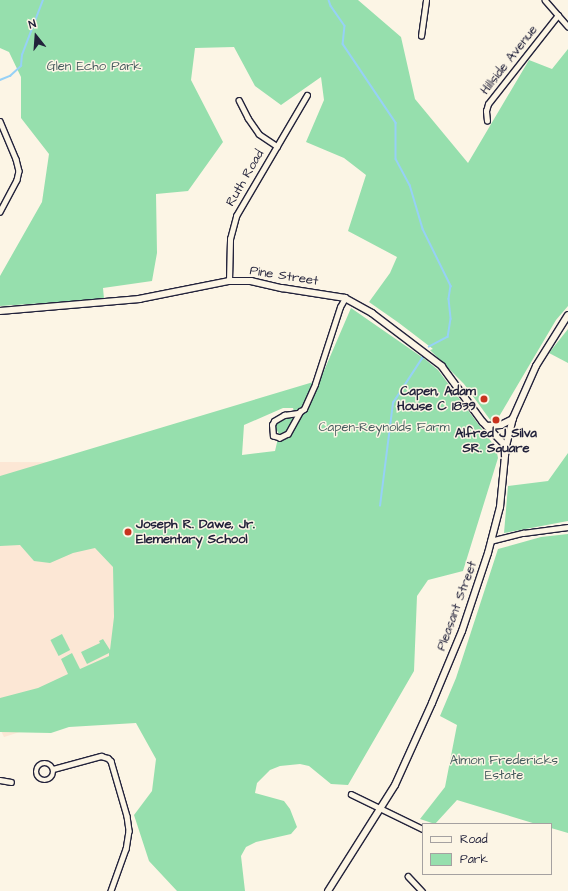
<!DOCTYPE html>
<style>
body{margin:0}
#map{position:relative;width:568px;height:891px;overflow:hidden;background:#fcf5e5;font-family:"Architects Daughter",sans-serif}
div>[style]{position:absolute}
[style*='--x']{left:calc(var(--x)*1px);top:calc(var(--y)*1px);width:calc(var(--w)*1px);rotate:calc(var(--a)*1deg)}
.built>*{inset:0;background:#fce7d5}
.green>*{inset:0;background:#96dfad;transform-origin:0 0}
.stream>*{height:1.5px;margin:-0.75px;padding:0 0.75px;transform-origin:0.75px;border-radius:0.75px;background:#96d1f6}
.roads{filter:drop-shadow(1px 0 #22223b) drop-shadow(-1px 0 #22223b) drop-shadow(0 1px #22223b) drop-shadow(0 -1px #22223b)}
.minor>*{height:4.5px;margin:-2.25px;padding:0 2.25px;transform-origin:2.25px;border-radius:2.25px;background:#fcf5e5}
.minor>.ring{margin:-2.25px;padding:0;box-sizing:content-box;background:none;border:4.5px solid #fcf5e5;border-radius:50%}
.tertiary>*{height:5.5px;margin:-2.75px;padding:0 2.75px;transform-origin:2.75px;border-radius:2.75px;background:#fcf5e5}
.secondary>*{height:6px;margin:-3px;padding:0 3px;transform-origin:3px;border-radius:3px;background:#fcf5e5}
.dots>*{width:11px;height:11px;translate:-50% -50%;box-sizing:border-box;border:2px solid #fcf5e5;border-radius:50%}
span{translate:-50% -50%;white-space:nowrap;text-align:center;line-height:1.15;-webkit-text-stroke:3px #fcf5e5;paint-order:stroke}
.street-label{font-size:13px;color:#22223b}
.park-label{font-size:13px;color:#455b5d}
.poi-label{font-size:13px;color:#22223b;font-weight:700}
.right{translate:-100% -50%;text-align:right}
.left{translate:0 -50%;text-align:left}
.legend{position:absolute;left:422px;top:823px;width:130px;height:52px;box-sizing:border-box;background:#fcf5e5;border:1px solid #a5a1a1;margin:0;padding:5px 7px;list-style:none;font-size:12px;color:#22223b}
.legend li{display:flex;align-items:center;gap:8px;height:20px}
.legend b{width:20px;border:1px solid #a5a1a1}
.north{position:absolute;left:16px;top:16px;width:40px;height:40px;-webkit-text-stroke:3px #fcf5e5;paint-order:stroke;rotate:343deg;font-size:11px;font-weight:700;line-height:16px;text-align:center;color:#22223b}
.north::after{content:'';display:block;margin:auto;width:14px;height:18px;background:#22223b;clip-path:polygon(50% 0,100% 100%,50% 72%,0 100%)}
</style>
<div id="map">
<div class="built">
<div style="clip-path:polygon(0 462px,285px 463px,194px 677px,4px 737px,0 729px)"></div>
</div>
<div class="green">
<div style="clip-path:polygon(0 0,358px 0,401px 37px,415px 99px,468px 163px,529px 60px,552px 69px,568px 49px,568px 306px,556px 320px,497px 420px,491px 421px,464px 384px,430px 350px,433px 349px,399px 323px,369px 302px,390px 273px,397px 257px,348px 231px,366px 175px,344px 158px,306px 142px,324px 100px,321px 77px,281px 105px,255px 86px,234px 47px,195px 48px,191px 80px,223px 142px,188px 191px,156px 194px,157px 253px,152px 281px,103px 288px,104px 299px,0 306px,0 276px,42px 202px,49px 154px,21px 118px,21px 77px,9px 52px,0 48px)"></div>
<div style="clip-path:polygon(evenodd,351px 308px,426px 360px,438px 370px,496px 448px,498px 458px,463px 571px,428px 580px,417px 596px,414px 671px,348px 785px,331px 784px,309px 766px,300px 764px,280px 766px,270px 770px,257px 783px,255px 793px,284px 801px,290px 809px,297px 827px,291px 834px,256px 842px,246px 847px,241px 856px,245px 891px,177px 891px,149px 861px,134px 815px,152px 791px,156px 759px,136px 723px,69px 727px,51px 733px,0 732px,0 698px,38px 688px,68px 674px,61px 659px,72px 653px,80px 669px,109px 656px,109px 653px,87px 664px,81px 652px,100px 643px,99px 641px,103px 639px,110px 650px,114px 617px,113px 567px,95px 548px,73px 553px,50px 563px,34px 561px,20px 545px,0 546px,0 476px,320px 380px,351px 308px,283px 408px,293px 408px,294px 412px,274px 425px,279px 434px,275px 451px,242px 455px,244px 425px,283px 408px)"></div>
<div style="clip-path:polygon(568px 329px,568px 363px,549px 353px)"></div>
<div style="clip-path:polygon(568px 453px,568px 521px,504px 533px,508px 486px,548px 481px)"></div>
<div style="clip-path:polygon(568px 534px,568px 833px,551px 828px,551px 824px,536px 824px,457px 800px,435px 824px,420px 819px,445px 787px,457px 725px,440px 716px,456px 678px,498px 549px,541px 537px)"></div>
<div style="left:62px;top:634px;width:18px;height:13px;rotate:63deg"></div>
</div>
<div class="stream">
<div style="--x:329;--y:0;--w:6;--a:72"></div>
<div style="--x:331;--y:6;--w:24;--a:55"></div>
<div style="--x:345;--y:26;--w:18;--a:96"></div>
<div style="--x:343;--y:44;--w:95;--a:56.1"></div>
<div style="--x:396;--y:123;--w:36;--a:90"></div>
<div style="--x:396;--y:159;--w:30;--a:62"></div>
<div style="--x:410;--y:185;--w:46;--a:73.5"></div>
<div style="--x:423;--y:229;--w:64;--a:63.8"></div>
<div style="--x:451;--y:286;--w:13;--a:99"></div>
<div style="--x:449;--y:299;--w:20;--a:84"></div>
<div style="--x:451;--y:319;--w:18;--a:99"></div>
<div style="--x:448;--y:337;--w:21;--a:152"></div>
<div style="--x:0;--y:80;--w:11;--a:-22"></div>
<div style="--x:10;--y:76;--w:15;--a:-42"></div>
<div style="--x:21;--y:66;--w:11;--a:-85"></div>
<div style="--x:22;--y:55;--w:59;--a:-69.1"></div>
<div style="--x:380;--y:506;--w:104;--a:-82.8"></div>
<div style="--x:393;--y:403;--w:55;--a:-56.9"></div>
</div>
<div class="roads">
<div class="minor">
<div style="--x:545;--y:0;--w:35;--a:49"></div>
<div style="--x:421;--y:36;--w:36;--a:-82"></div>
<div style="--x:239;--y:100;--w:20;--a:63"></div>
<div style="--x:248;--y:118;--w:19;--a:55"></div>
<div style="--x:259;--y:134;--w:22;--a:34"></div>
<div style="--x:0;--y:121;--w:41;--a:67.2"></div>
<div style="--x:16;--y:159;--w:12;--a:76"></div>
<div style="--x:19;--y:171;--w:9;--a:103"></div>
<div style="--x:17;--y:180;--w:36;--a:118"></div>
<div style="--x:487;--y:121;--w:10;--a:-96"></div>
<div style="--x:486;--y:111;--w:7;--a:-74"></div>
<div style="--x:488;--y:104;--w:113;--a:-51.8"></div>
<div style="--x:229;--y:281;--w:42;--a:-88.6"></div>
<div style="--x:230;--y:239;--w:24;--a:-75"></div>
<div style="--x:236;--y:216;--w:140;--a:-59.6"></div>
<div style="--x:301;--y:411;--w:26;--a:119"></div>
<div style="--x:288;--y:434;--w:9;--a:153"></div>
<div style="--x:280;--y:438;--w:7;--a:-164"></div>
<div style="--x:273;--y:436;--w:11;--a:-95"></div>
<div style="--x:272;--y:425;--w:4;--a:-63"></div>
<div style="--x:274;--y:421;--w:12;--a:-31"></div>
<div style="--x:284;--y:415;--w:14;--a:-8"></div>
<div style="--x:298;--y:413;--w:7;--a:-34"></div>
<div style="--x:304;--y:409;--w:27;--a:-66"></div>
<div style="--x:315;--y:384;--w:81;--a:-72"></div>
<div style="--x:340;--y:307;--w:10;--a:-61"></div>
<div style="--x:490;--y:541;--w:34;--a:-14"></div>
<div style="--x:523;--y:533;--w:45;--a:-7.6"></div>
<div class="ring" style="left:36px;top:763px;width:13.5px;height:13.5px"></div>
<div style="--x:53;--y:769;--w:50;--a:-15.2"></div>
<div style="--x:101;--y:756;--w:7;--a:16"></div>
<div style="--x:108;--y:758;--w:4;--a:45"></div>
<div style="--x:111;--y:761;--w:57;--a:73.8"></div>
<div style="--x:127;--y:816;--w:15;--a:82"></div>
<div style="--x:129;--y:831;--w:18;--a:99"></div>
<div style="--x:126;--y:849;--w:45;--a:109.7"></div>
<div style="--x:0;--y:780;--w:11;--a:10"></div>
<div style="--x:351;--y:794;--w:80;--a:25.9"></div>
<div style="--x:408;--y:876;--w:21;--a:47"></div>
</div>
<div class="tertiary">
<div style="--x:0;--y:311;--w:140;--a:-4.9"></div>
<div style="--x:139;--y:299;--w:92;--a:-11.3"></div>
<div style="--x:229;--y:281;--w:22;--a:0"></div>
<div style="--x:251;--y:281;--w:32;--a:13"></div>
<div style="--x:282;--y:288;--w:64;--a:9"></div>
<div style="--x:345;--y:298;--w:31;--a:29"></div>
<div style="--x:372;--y:313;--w:88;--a:37.1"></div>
<div style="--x:442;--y:366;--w:69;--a:53.8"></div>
<div style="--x:483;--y:422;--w:33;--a:46"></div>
<div style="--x:487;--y:426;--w:14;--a:-4"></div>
<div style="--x:501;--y:425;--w:13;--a:-27"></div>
</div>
<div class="secondary">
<div style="--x:328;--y:891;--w:125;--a:-57.7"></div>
<div style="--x:395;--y:785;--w:90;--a:-65.7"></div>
<div style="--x:432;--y:703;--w:78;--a:-67.4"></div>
<div style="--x:462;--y:631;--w:82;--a:-71.6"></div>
<div style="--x:488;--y:553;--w:48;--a:-75.4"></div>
<div style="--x:500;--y:507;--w:61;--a:-84.4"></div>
<div style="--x:506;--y:446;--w:29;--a:-76"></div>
<div style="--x:513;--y:418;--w:57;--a:-66.1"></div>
<div style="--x:536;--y:366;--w:60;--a:-57.9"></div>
</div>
</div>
<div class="dots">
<div style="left:484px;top:399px;background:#c8321e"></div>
<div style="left:496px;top:420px;background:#c8321e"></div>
<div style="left:128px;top:532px;background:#c8321e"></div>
</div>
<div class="street-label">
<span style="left:509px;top:60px;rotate:-52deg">Hillside Avenue</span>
<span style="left:245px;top:178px;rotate:-60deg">Ruth Road</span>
<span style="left:284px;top:276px;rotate:9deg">Pine Street</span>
<span style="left:457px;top:606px;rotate:-70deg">Pleasant Street</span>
</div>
<div class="park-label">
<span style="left:94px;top:66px">Glen Echo Park</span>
<span style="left:384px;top:427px">Capen-Reynolds Farm</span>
<span style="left:504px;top:768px">Almon Fredericks<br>Estate</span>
</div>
<div class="poi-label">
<span class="right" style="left:476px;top:399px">Capen, Adam<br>House C 1839</span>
<span style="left:496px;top:441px">Alfred J Silva<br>SR. Square</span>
<span class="left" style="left:136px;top:532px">Joseph R. Dawe, Jr.<br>Elementary School</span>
</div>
<ul class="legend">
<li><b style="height:5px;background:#fcf5e5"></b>Road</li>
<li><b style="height:11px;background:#96dfad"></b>Park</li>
</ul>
<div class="north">N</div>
</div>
